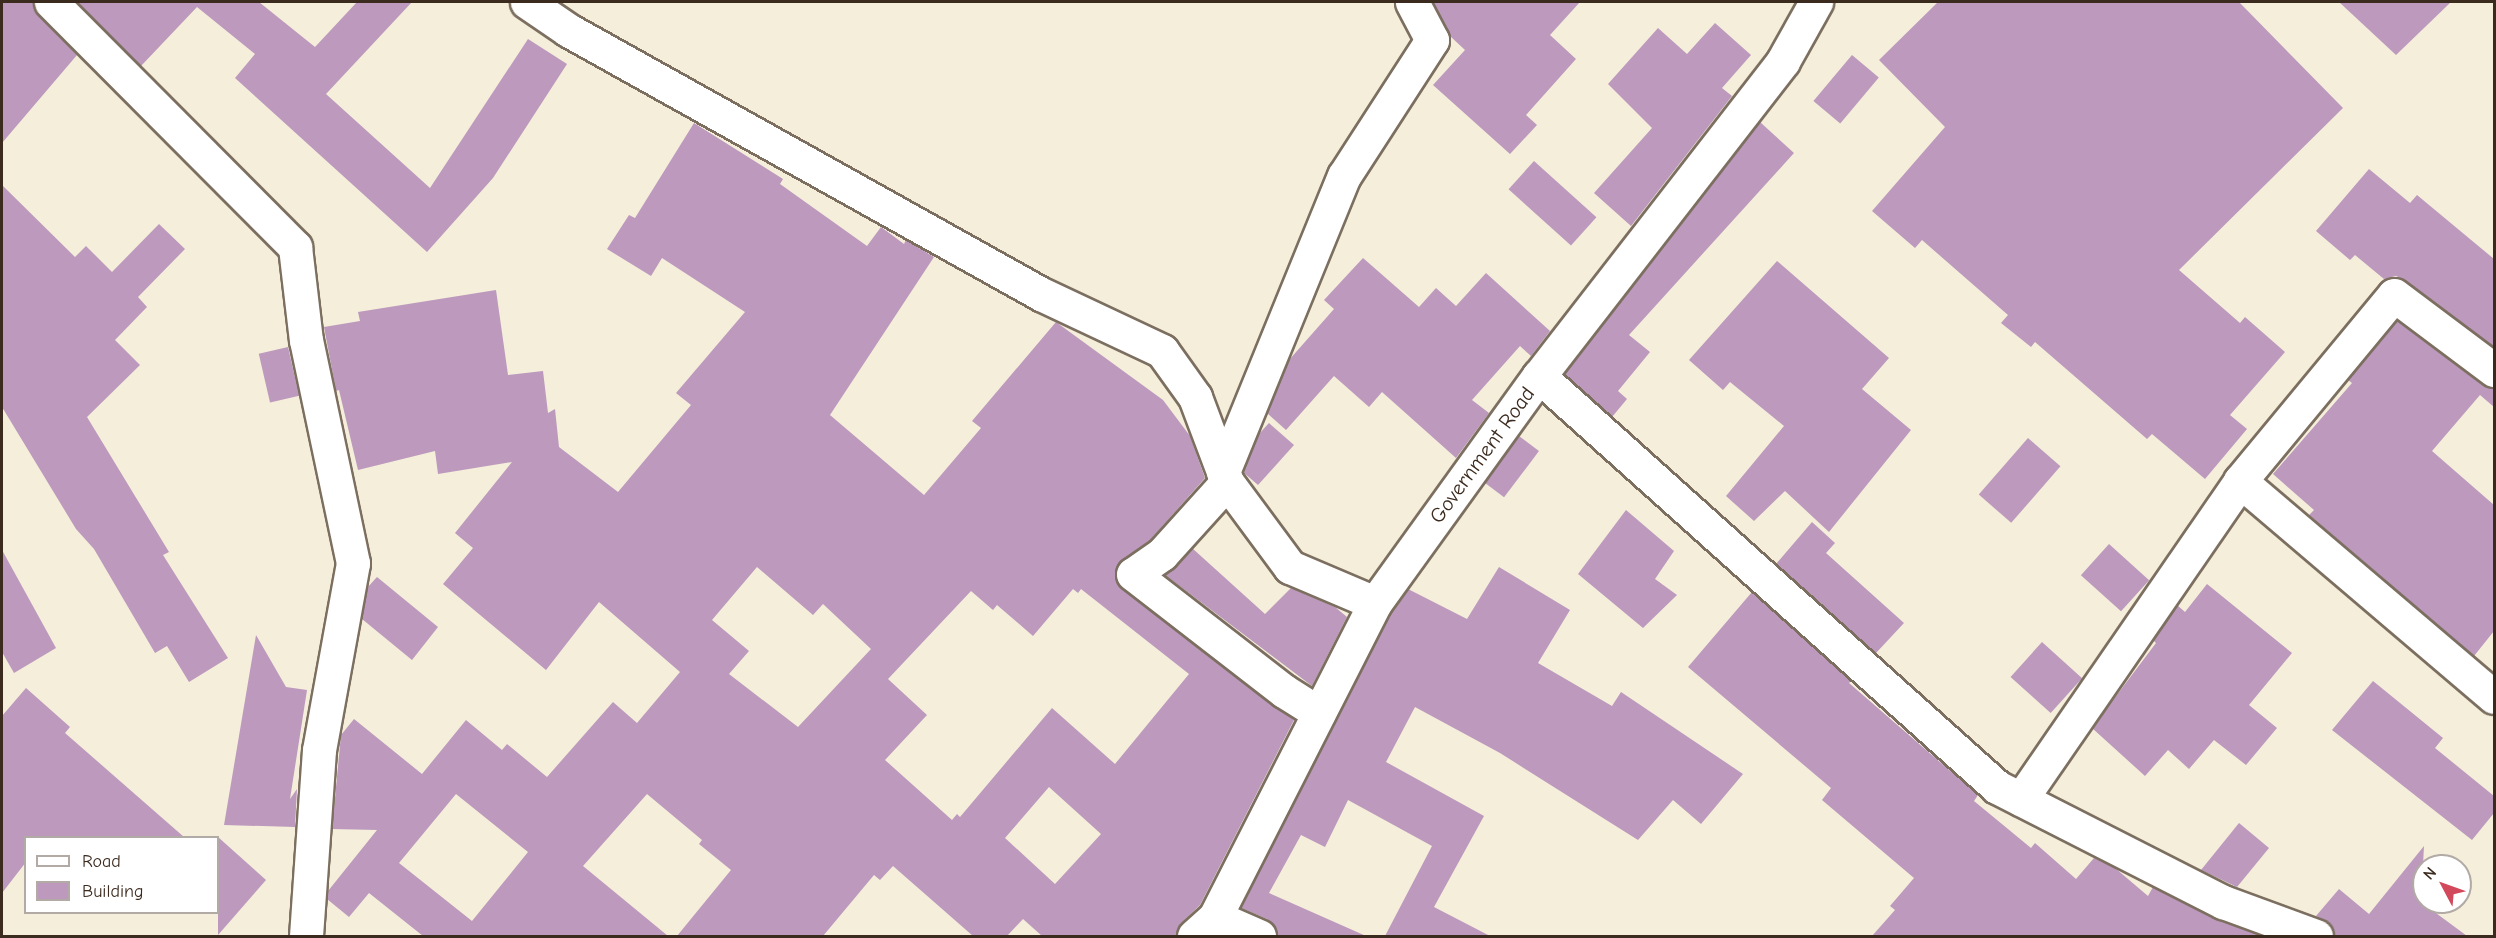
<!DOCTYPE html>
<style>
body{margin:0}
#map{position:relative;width:2496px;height:938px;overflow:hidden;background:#f4eedb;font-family:"Comic Neue",sans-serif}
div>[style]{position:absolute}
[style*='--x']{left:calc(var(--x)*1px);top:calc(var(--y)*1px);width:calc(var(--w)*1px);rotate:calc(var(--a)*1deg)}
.building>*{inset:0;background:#bc99bd;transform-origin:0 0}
.roads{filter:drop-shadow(2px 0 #7c6f60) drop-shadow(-2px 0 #7c6f60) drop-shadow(0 2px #7c6f60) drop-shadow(0 -2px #7c6f60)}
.minor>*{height:33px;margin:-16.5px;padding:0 16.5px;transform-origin:16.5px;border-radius:16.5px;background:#fff}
span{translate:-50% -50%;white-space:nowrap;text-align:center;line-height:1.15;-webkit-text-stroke:4.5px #fff;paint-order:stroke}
.street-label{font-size:21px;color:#3b2a1e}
.frame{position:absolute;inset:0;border:3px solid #3b2a1e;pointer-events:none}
.legend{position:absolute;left:24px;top:836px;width:195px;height:78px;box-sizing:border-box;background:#fff;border:2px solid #b1aaa5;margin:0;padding:8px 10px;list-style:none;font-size:18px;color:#3b2a1e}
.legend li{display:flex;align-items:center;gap:12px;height:30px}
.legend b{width:30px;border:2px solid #b1aaa5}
.north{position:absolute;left:2412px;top:854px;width:60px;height:60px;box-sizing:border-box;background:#fff;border:2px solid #b1aaa5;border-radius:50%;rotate:311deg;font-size:16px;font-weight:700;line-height:24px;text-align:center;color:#3b2a1e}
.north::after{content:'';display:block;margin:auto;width:21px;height:27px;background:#d1495b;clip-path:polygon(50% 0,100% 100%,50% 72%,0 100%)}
</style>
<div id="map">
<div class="building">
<div style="clip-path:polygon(2px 2px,33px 2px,38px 15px,77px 55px,2px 143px)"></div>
<div style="clip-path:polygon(77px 2px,259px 2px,315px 47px,357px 2px,412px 2px,326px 94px,430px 188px,528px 39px,567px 64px,493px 178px,427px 252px,235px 78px,255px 54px,197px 7px,141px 66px)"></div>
<div style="clip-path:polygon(1433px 2px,1580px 2px,1550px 35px,1576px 59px,1526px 115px,1537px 125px,1510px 154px,1433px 85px,1465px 50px,1450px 36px)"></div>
<div style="clip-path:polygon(1938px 2px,2239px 2px,2343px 108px,2179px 270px,2240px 323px,2245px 317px,2285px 352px,2230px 415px,2247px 429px,2205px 479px,2152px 434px,2147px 439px,2035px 342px,2031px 347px,2001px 323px,2008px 315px,1922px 240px,1915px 248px,1872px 211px,1945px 127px,1879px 60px)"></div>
<div style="clip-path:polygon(2339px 2px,2451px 2px,2396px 55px)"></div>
<div style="clip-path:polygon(1715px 23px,1751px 55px,1722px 88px,1732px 96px,1631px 226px,1594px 193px,1652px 128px,1608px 84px,1658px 28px,1687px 54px)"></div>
<div style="left:1852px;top:55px;width:35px;height:60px;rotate:40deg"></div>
<div style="clip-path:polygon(1760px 122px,1794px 153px,1629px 335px,1650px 352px,1618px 391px,1627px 399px,1612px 417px,1564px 374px)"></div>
<div style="clip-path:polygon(evenodd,694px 123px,783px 179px,780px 184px,867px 246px,881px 227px,904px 244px,906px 240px,934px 257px,830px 415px,924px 495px,981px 428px,972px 421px,1056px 322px,1163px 400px,1190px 436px,1205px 478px,1150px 540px,1117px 565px,1116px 582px,1294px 720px,1200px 905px,1181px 923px,1176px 936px,1042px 936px,1023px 919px,1007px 936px,973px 936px,893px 866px,880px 880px,874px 875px,823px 936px,677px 936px,731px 870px,699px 844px,702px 840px,647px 794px,583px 866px,668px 936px,423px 936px,369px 893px,349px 917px,327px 899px,328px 891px,377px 830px,332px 829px,341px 735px,354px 719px,422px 774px,466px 720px,502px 750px,507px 744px,547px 777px,613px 702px,637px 723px,680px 672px,599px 602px,546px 670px,443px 584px,473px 548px,455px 533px,512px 462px,438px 474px,435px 451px,358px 470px,339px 390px,336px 391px,324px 327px,360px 321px,358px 312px,496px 290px,508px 375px,543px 371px,548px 413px,555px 409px,559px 447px,618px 492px,691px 405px,676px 393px,745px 312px,662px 258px,651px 276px,607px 249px,629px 215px,635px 218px,694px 123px,757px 567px,813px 615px,823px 604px,871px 649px,798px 727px,729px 674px,749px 651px,712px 620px,757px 567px,694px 123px,1073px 589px,1078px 593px,1081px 589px,1189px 674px,1115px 764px,1052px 708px,960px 817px,957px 814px,952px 820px,885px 760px,927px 715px,888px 679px,971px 591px,993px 610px,997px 605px,1033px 636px,1073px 589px,694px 123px,1049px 787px,1101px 834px,1055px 884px,1005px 838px,1049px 787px,694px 123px,456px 794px,528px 852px,472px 921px,399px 863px,456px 794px)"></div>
<div style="left:1534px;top:161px;width:84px;height:38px;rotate:42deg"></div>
<div style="clip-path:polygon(2369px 169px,2410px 203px,2417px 195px,2494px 259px,2494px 347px,2405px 280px,2396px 276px,2384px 279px,2355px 255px,2350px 260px,2316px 231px)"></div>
<div style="clip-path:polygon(2px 185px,75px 257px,86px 246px,112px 272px,159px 224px,185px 249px,138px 297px,147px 307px,115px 340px,140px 365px,87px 417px,169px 552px,163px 555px,228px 658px,189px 682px,167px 646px,155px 653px,94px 549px,76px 529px,2px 407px)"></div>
<div style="clip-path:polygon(1363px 258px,1419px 307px,1436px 288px,1456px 306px,1486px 273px,1550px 331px,1531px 356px,1520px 346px,1472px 400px,1489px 413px,1456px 458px,1382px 392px,1369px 407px,1334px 376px,1286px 430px,1267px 413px,1289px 360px,1334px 309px,1324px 300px)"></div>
<div style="clip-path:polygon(1777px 261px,1889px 358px,1862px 389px,1911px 430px,1829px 532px,1785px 491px,1754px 521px,1726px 496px,1784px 426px,1730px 382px,1723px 390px,1689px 360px)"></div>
<div style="clip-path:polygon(2397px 321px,2483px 385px,2494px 388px,2494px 407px,2480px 395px,2432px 451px,2494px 505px,2494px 631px,2474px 656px,2309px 515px,2314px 510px,2273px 474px,2352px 383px,2348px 380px)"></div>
<div style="left:288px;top:347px;width:50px;height:30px;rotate:77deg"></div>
<div style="clip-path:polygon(1269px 423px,1294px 445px,1258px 485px,1243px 472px,1259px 434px)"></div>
<div style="left:1519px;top:436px;width:25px;height:58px;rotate:37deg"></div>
<div style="left:2028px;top:438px;width:43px;height:75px;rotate:41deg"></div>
<div style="clip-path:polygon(1626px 510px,1674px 551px,1655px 579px,1677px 595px,1643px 628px,1578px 574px)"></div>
<div style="clip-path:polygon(1812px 522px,1835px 543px,1826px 553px,1904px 623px,1876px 653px,1776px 564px)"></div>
<div style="left:2109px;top:544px;width:54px;height:42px;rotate:42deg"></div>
<div style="clip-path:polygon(1192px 548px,1265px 614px,1291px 588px,1335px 607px,1347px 617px,1312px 686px,1165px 575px)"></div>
<div style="clip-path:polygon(2px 550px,56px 648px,14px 673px,2px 652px)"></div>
<div style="clip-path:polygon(1499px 567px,1570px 610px,1538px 663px,1612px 706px,1621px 692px,1743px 774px,1701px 824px,1673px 800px,1638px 840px,1500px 753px,1415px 707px,1386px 762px,1484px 816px,1434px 907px,1490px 936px,1385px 936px,1432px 846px,1348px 800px,1325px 847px,1301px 835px,1269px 893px,1366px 936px,1277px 936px,1274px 925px,1267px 919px,1241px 908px,1391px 613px,1408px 589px,1467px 619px)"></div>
<div style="clip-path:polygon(377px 577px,438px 627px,412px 660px,362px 619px,367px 588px)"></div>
<div style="clip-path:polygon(2207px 584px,2292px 653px,2249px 705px,2277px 728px,2246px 765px,2214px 740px,2189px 769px,2168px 750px,2145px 776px,2092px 728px,2156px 643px,2153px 640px,2177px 605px,2185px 612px)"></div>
<div style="clip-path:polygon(1752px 592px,1851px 681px,1849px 683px,1978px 795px,1974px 801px,2031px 848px,2035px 843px,2076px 879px,2094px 858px,2115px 868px,2148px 896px,2153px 887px,2215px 919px,2263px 936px,1872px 936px,1895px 910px,1890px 906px,1914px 878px,1822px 800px,1831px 788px,1688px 667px)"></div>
<div style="clip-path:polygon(256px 635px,286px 687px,307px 690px,290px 799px,297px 789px,295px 827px,224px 825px)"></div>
<div style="left:2042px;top:642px;width:54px;height:47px;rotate:42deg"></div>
<div style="clip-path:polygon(2373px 681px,2443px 738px,2435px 748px,2494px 796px,2494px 813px,2472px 840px,2332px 730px)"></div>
<div style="clip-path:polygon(26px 688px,70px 727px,65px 733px,184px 837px,26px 837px,26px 862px,2px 893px,2px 716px)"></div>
<div style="clip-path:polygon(2239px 823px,2269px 848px,2237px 887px,2201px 870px)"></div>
<div style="clip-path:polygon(218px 837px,266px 880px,218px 935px)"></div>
<div style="clip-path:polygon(2424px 846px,2421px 902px,2467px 936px,2334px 936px,2330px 924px,2316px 916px,2339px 889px,2369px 914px)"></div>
</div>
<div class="roads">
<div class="minor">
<div style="--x:51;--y:2;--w:346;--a:45.1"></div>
<div style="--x:295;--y:247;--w:94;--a:83.3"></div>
<div style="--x:306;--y:340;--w:228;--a:78.1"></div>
<div style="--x:353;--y:563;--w:190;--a:100.3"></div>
<div style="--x:319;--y:750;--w:186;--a:94"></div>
<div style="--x:527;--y:2;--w:50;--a:34.3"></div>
<div style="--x:568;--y:30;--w:542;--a:29.17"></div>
<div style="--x:1041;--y:294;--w:134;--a:25.2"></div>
<div style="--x:1162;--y:351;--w:57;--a:54.3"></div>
<div style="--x:1195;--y:397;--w:91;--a:69.4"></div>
<div style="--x:1227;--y:482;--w:106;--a:53.5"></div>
<div style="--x:1290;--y:567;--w:92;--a:23"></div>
<div style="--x:1539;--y:376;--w:615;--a:41.9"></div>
<div style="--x:1997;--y:787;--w:254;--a:27"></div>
<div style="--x:2223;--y:902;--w:99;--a:20.1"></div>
<div style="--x:1223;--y:472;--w:320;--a:-67.8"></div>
<div style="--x:1344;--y:176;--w:162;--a:-57.1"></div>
<div style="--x:1432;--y:40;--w:43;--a:-117.8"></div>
<div style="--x:2240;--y:481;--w:241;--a:-50.4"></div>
<div style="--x:2394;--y:295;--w:125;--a:36.9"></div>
<div style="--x:1227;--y:482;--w:97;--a:132.1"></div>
<div style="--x:1162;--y:554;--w:35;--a:145"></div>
<div style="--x:1133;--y:574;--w:191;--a:37.8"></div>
<div style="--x:1284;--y:691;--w:41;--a:32.2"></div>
<div style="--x:2021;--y:799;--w:386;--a:-55.4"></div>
<div style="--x:2240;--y:481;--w:333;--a:40.4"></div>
<div style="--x:1215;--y:917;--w:48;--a:23.4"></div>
<div style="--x:1194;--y:936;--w:28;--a:-42"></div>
<div style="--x:1215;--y:917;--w:352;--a:-63"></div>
<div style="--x:1375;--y:603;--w:280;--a:-54.2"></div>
<div style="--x:1539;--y:376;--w:398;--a:-52.2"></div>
<div style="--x:1783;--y:61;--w:68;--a:-60.8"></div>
</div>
</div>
<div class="street-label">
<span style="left:1482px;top:455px;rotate:-54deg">Government Road</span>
</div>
<div class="frame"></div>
<ul class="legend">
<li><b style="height:8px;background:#fff"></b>Road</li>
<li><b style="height:16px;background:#bc99bd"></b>Building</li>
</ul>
<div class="north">N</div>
</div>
